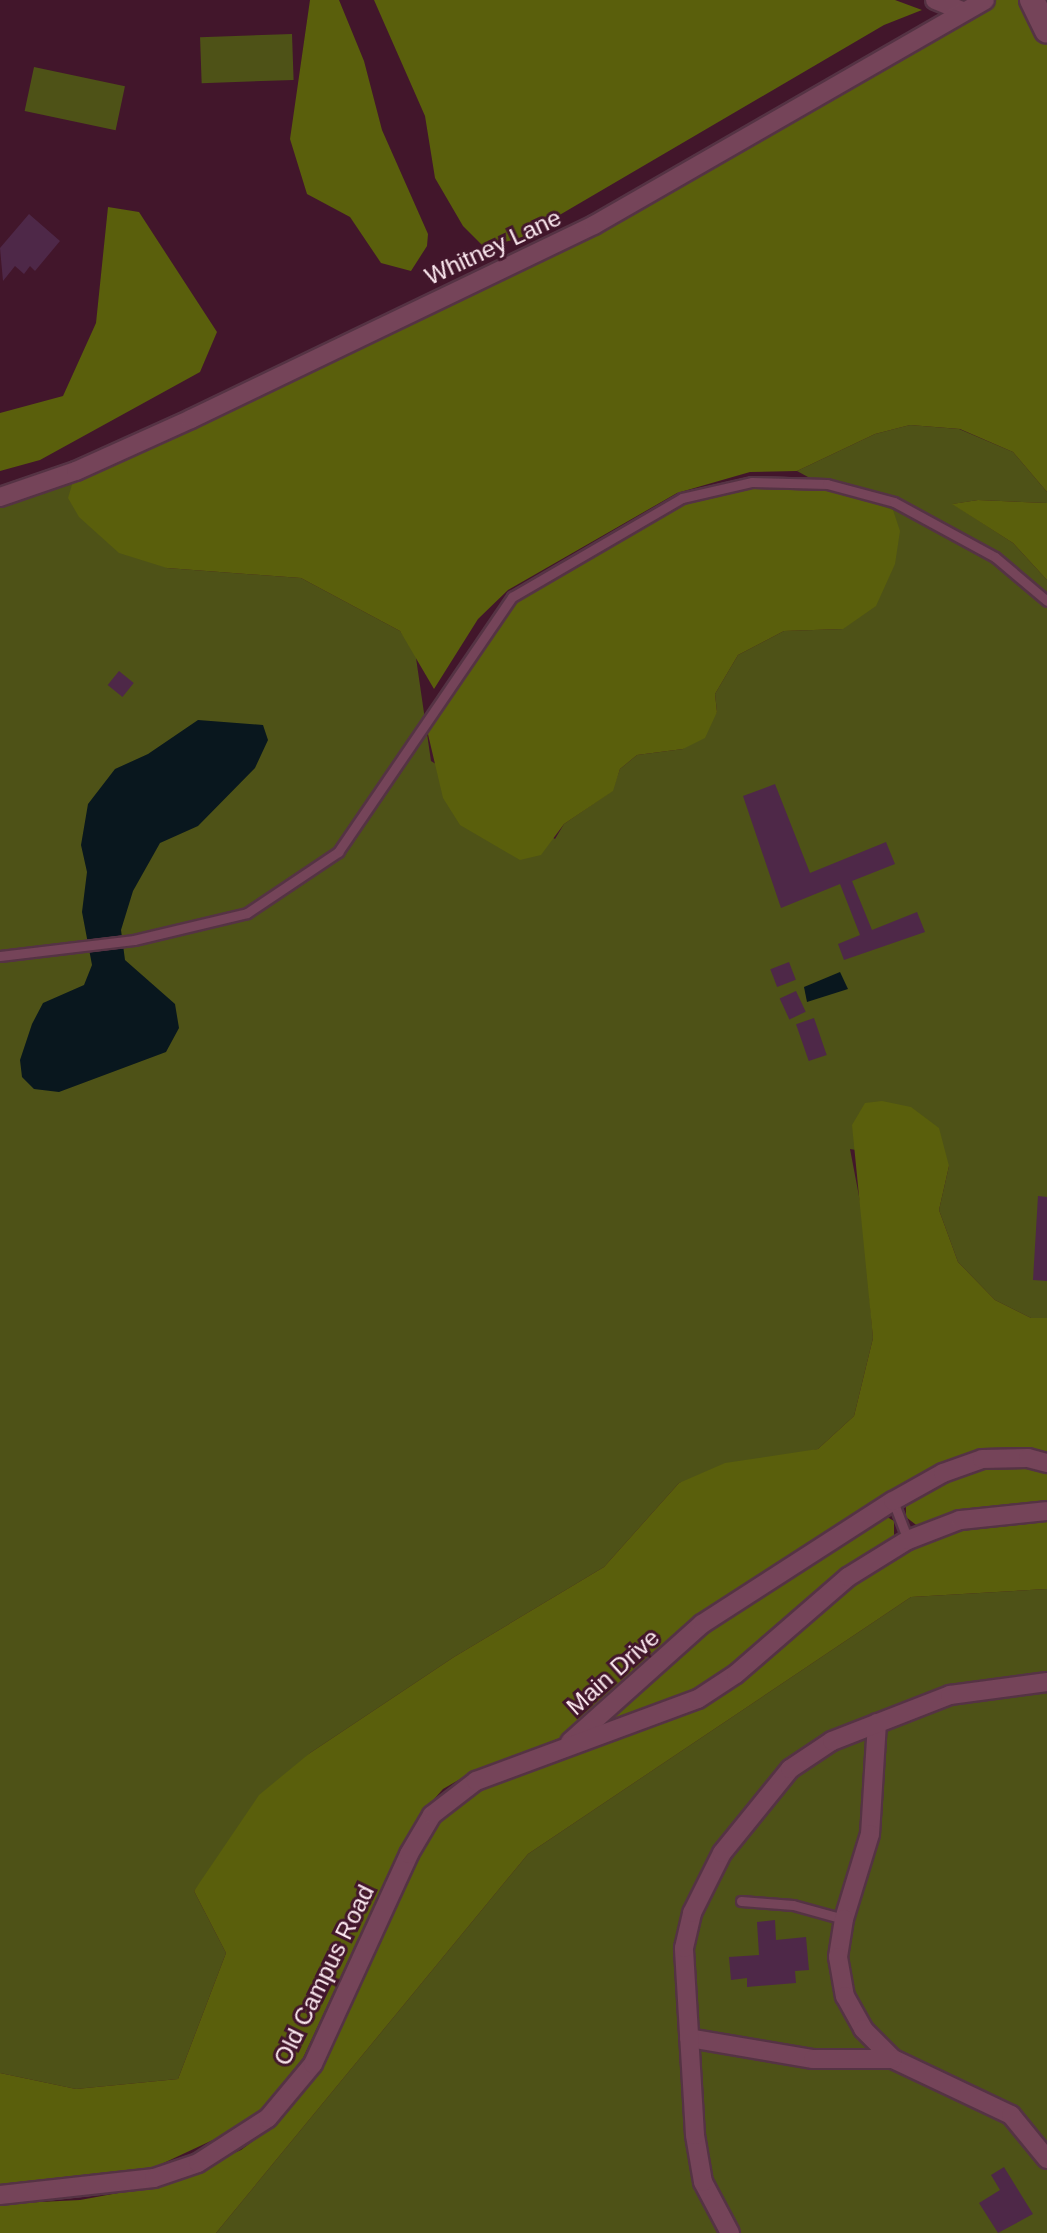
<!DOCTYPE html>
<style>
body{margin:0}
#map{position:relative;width:1047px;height:2233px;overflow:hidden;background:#42162b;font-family:Helvetica,sans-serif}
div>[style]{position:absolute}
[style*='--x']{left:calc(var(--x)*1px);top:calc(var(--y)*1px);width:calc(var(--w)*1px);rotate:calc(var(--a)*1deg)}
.green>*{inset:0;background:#4e5217;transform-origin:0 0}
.forest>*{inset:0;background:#5a5f0c}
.water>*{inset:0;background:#09171e}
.building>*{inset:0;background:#4e2848;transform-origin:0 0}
.roads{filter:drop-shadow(2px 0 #534) drop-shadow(-2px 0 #534) drop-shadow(0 2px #534) drop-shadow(0 -2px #534)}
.lane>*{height:9px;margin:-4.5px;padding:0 4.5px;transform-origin:4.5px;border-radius:4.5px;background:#754459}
.street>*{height:18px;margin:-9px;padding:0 9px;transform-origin:9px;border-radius:9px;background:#754459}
.secondary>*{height:24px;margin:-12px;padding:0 12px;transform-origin:12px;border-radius:12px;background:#754459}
span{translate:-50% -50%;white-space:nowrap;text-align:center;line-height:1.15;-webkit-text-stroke:6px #42162b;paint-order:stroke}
.street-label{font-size:24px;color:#fce9f0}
</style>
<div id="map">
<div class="green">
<div style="left:292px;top:34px;width:46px;height:92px;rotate:88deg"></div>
<div style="left:34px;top:67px;width:93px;height:45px;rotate:12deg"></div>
<div style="clip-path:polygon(910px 425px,959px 429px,1013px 452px,1047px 492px,1047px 503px,978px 500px,953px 504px,1013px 543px,1047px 580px,1047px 1318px,1031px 1318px,995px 1300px,958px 1262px,939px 1210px,949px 1166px,850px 1149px,863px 1217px,873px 1338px,854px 1416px,818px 1449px,679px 1483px,604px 1567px,454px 1657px,310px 1753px,194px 1891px,226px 1953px,178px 2079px,76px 2089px,0 2073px,0 497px,76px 471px,167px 568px,301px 578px,400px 631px,415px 651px,431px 761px,555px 839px,564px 824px,612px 791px,620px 769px,637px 755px,683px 749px,717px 712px,715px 694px,738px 655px,784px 631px,843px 629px,830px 489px,797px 471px,875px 434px)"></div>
<div style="clip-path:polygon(1047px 1589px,1047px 2233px,216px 2233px,528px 1854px,911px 1597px)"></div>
</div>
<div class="forest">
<div style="clip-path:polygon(310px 0,339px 0,364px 61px,382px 130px,428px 234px,427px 246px,411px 271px,381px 263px,350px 217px,307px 194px,290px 139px)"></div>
<div style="clip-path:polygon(374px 0,895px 0,922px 10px,884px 25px,522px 237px,485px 248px,463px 226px,435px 178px,425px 116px)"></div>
<div style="clip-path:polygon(992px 0,1032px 0,1047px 30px,1047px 492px,1013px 452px,960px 429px,910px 425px,875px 434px,797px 471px,750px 472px,677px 493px,508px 590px,478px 619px,434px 689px,400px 631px,301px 578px,167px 568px,119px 553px,79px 517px,68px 498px,76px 471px,594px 225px)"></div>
<div style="clip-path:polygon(108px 207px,139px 212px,217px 332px,200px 372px,40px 460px,0 471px,0 413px,63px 396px,96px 323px)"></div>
<div style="clip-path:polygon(753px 486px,830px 489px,893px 510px,900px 531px,895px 564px,876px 606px,843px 629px,784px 631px,738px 655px,715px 694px,717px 712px,705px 738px,683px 749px,637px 755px,620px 769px,613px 791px,564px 824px,541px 855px,520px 860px,460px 825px,443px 798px,427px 730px,512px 597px,687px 502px)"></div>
<div style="clip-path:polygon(978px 500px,1047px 503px,1047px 580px,1013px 543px,952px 504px)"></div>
<div style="clip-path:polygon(882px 1101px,911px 1107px,939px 1128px,949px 1166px,939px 1210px,958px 1262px,995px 1300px,1031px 1318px,1047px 1318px,1047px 1455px,984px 1451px,732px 1592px,697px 1617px,568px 1735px,474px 1771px,443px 1789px,419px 1816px,399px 1851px,303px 2058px,261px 2110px,230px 2132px,155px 2167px,0 2186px,0 2073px,76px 2089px,178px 2079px,226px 1953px,194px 1891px,259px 1795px,310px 1753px,454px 1657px,604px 1567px,679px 1483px,725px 1463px,818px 1449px,854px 1416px,873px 1338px,852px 1125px,865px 1103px)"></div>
<div style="clip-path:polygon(1047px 1466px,1047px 1507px,920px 1528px,906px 1517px,906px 1499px,973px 1467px)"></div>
<div style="clip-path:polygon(882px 1514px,894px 1521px,894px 1540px,717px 1682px,582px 1738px,725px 1615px)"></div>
<div style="clip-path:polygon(1047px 1518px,1047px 1589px,911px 1597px,528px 1854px,216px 2233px,0 2233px,0 2204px,80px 2200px,162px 2185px,241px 2150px,273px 2126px,322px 2064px,436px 1822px,478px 1790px,634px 1732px,914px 1543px,959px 1526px)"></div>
</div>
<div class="water">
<div style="clip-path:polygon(198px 720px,263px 725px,268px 740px,255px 768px,198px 826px,160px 843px,133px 891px,121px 930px,125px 960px,175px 1004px,179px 1028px,166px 1052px,59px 1092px,34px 1089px,22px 1077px,20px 1060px,32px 1024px,43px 1003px,84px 985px,92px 965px,82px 912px,87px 872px,81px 845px,88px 804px,115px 769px,148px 754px)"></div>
<div style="clip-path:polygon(840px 972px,848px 989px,807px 1002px,804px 987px)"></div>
</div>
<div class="building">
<div style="clip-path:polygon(29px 214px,60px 241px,35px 271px,30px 266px,24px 274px,15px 266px,3px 281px,0 248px)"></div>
<div style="left:119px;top:671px;width:19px;height:18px;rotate:39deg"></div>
<div style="clip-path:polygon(775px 784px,810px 873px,886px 842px,895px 864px,852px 881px,872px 930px,917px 912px,925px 932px,844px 960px,838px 944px,860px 935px,840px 884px,781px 908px,743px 796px)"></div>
<div style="left:789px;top:962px;width:19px;height:20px;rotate:69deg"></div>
<div style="left:796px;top:991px;width:23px;height:18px;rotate:65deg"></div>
<div style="left:814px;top:1018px;width:39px;height:19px;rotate:71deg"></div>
<div style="clip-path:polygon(1038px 1196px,1047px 1197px,1047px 1281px,1033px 1280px)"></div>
<div style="clip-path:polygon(775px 1920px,776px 1940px,806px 1937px,809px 1970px,795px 1971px,796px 1983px,747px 1987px,747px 1978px,731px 1980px,729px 1957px,759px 1955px,757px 1922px)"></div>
<div style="clip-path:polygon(1004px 2167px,1033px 2214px,998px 2233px,979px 2203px,1000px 2190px,991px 2175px)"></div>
</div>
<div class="roads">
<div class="lane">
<div style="--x:0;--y:956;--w:135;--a:-6.8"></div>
<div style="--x:134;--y:940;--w:116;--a:-13.4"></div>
<div style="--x:247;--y:913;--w:110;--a:-33.8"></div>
<div style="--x:338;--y:852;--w:309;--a:-55.7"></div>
<div style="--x:512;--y:597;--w:197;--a:-30.2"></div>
<div style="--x:682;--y:498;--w:72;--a:-12.9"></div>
<div style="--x:752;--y:482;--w:75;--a:1.5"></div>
<div style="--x:827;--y:484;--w:69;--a:15"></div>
<div style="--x:894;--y:502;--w:115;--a:28.6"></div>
<div style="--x:995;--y:557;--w:68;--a:40.2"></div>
<div style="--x:893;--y:1501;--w:42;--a:69"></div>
<div style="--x:741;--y:1901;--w:52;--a:4.4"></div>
<div style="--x:793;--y:1905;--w:53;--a:15.4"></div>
</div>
<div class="street">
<div style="--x:935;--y:0;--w:29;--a:22"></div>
<div style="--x:0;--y:497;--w:80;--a:-18.9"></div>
<div style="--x:76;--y:471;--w:126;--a:-24.3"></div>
<div style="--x:191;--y:419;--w:447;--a:-25.7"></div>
<div style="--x:594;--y:225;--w:451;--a:-29.9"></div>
<div style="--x:877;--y:1723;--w:111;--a:93.6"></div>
<div style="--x:870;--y:1834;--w:89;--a:107"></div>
<div style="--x:844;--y:1919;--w:38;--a:99"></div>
<div style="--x:838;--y:1957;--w:40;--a:80"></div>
<div style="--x:845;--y:1996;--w:38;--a:61"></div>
<div style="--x:863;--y:2029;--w:42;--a:45"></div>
<div style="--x:893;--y:2059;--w:131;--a:25.4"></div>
<div style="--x:1011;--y:2115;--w:57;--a:50.7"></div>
<div style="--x:570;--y:1742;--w:177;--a:-41.8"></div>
<div style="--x:702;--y:1624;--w:227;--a:-32.8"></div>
<div style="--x:893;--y:1501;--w:57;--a:-29.2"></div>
<div style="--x:943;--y:1473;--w:41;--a:-19.7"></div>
<div style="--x:982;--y:1459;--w:46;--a:-1.2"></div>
<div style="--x:1028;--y:1458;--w:20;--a:15"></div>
<div style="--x:689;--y:2038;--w:126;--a:9.6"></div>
<div style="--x:813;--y:2059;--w:80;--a:0"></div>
<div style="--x:0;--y:2195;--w:155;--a:-6.3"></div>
<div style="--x:154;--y:2178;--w:46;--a:-18.8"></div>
<div style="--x:198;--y:2163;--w:83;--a:-32.7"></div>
<div style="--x:268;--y:2118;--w:70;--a:-50.2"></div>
<div style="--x:313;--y:2064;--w:231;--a:-65.4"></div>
<div style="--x:409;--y:1854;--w:45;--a:-59.5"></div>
<div style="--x:432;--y:1815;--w:56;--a:-37.7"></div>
<div style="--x:476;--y:1781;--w:237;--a:-20.3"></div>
<div style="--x:698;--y:1699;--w:45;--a:-33.3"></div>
<div style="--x:736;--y:1674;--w:148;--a:-40.9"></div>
<div style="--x:848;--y:1577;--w:70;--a:-31.7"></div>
<div style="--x:908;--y:1540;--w:56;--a:-21"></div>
<div style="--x:960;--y:1520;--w:87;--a:-5.9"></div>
<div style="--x:730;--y:2233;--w:58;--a:-117.9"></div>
<div style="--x:703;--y:2182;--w:48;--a:-99.7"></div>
<div style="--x:695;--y:2135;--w:187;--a:-93.4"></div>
<div style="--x:684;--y:1948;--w:36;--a:-77"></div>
<div style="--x:692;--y:1913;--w:67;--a:-63.4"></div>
<div style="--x:722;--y:1853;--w:108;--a:-51"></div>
<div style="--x:790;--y:1769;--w:50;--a:-33.7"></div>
<div style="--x:832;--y:1741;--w:127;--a:-21.3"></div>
<div style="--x:950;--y:1695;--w:98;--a:-7.6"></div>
</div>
<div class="secondary">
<div style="--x:1032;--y:0;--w:34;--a:64"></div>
</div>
</div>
<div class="street-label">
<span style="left:493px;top:247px;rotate:-25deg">Whitney Lane</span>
<span style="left:613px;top:1672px;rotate:-42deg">Main Drive</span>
<span style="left:324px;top:1975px;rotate:-64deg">Old Campus Road</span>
</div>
</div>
